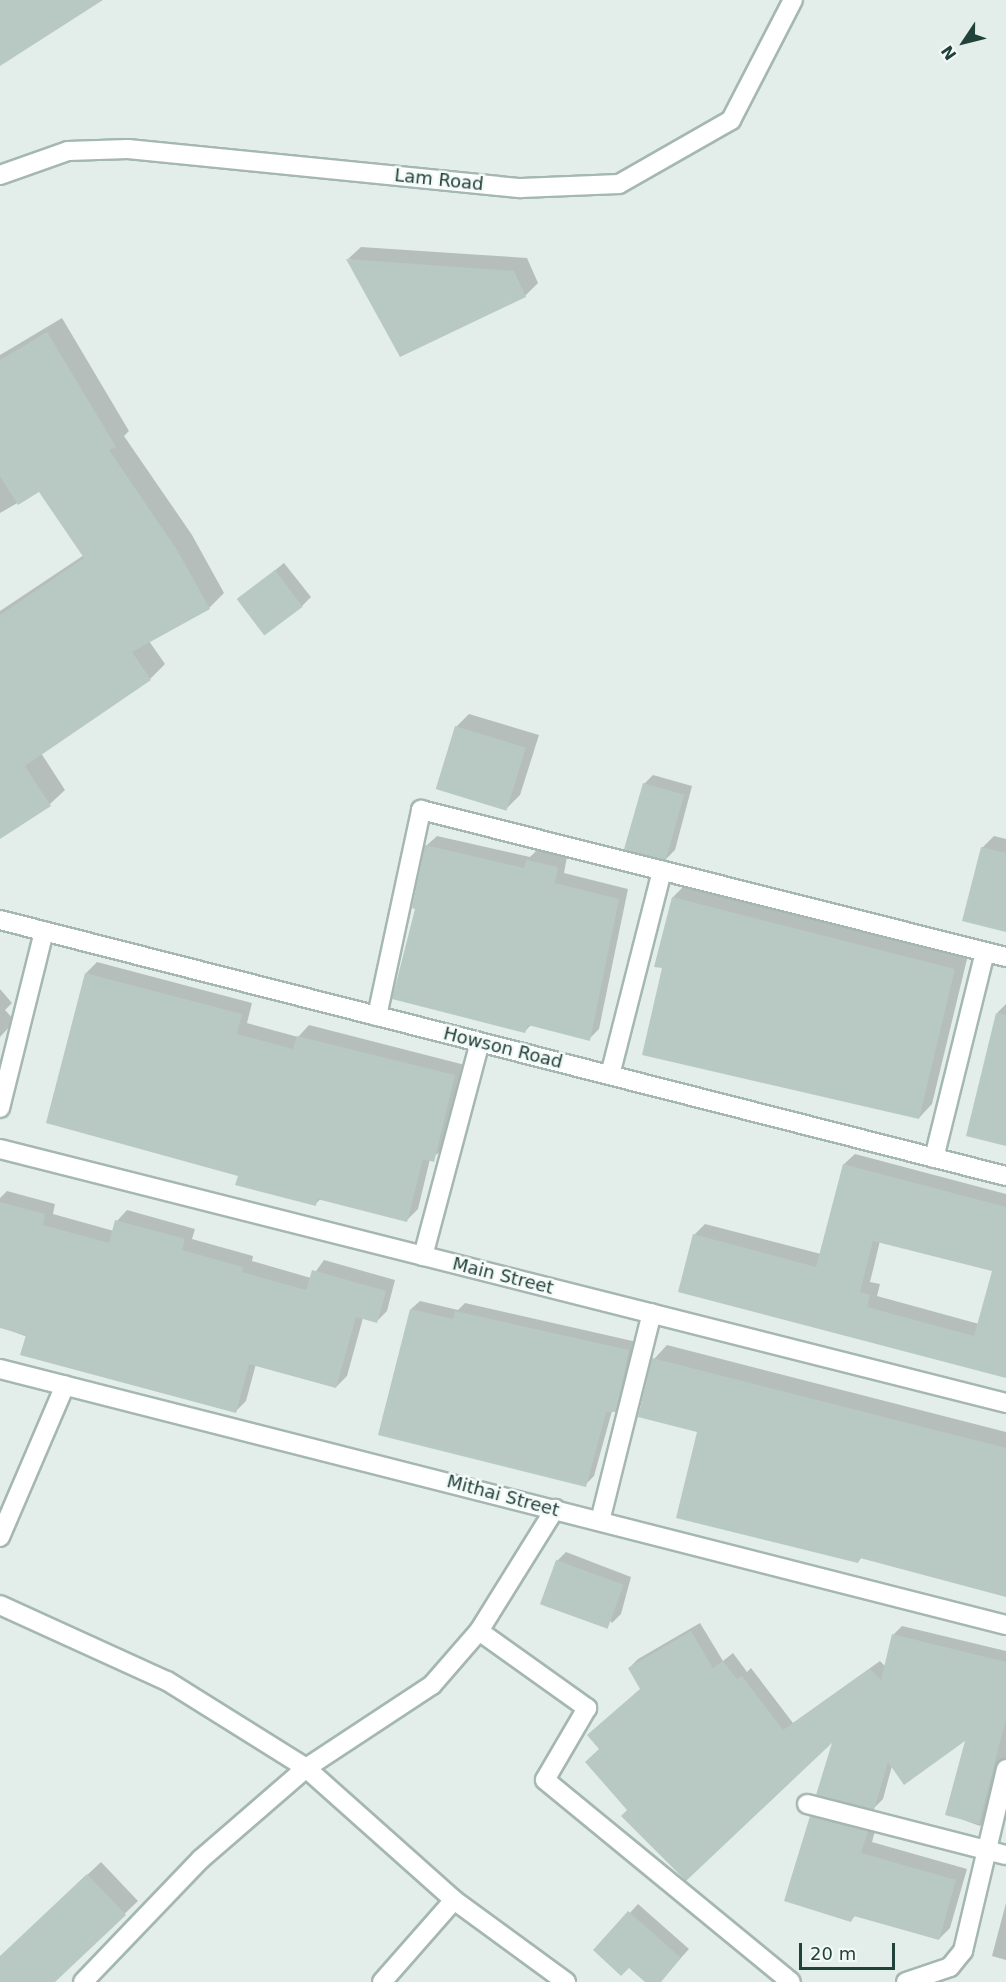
<!DOCTYPE html>
<style>
body{margin:0}
#map{position:relative;width:1006px;height:1982px;overflow:hidden;background:#e3eeea;font-family:"DejaVu Sans",sans-serif}
div>[style]{position:absolute}
[style*='--x']{left:calc(var(--x)*1px);top:calc(var(--y)*1px);width:calc(var(--w)*1px);rotate:calc(var(--a)*1deg)}
.shadow>*{inset:0;background:#0003}
.building>*{inset:0;background:#b8c9c3;transform-origin:0 0}
.roads{filter:drop-shadow(2px 0 #a5b7b2) drop-shadow(-2px 0 #a5b7b2) drop-shadow(0 2px #a5b7b2) drop-shadow(0 -2px #a5b7b2)}
.minor>*{height:18px;margin:-9px;padding:0 9px;transform-origin:9px;border-radius:9px;background:#fff}
.tertiary>*{height:18px;margin:-9px;padding:0 9px;transform-origin:9px;border-radius:9px;background:#fff}
.secondary>*{height:18px;margin:-9px;padding:0 9px;transform-origin:9px;border-radius:9px;background:#fff}
span{translate:-50% -50%;white-space:nowrap;text-align:center;line-height:1.15;-webkit-text-stroke:5px #f4faf7;paint-order:stroke}
.street-label{font-size:18px;color:#21413b}
.north{position:absolute;left:934px;top:12px;width:60px;height:60px;-webkit-text-stroke:4px #f4faf7;paint-order:stroke;rotate:235deg;font-size:16px;font-weight:700;line-height:24px;text-align:center;color:#21413b}
.north::after{content:'';display:block;margin:auto;width:21px;height:27px;background:#21413b;clip-path:polygon(50% 0,100% 100%,50% 72%,0 100%)}
.scale{position:absolute;left:799px;top:1943px;width:96px;height:27px;box-sizing:border-box;border:3px solid #21413b;border-top:0;padding-left:8px;font-size:18px;line-height:21px;white-space:nowrap;color:#21413b;-webkit-text-stroke:4px #f4faf7;paint-order:stroke}
</style>
<div id="map">
<div class="shadow">
<div style="clip-path:polygon(361px 247px,527px 258px,538px 283px,525px 296px,348px 259px)"></div>
<div style="clip-path:polygon(62px 318px,129px 431px,124px 436px,192px 535px,224px 593px,209px 608px,149px 641px,165px 664px,150px 679px,41px 753px,65px 790px,50px 804px,0 837px,0 611px,84px 555px,40px 490px,0 513px,0 355px)"></div>
<div style="clip-path:polygon(284px 563px,311px 597px,302px 606px,239px 599px)"></div>
<div style="clip-path:polygon(469px 714px,539px 735px,520px 795px,507px 808px,456px 727px)"></div>
<div style="clip-path:polygon(653px 775px,692px 786px,675px 850px,666px 859px,644px 784px)"></div>
<div style="clip-path:polygon(437px 836px,530px 857px,537px 850px,567px 857px,564px 873px,628px 889px,599px 1029px,589px 1039px,532px 1024px,525px 1031px,417px 907px,426px 846px)"></div>
<div style="clip-path:polygon(994px 836px,1006px 839px,1006px 931px,982px 848px)"></div>
<div style="clip-path:polygon(686px 884px,968px 955px,932px 1104px,919px 1118px,673px 897px)"></div>
<div style="clip-path:polygon(97px 962px,252px 1003px,247px 1023px,298px 1037px,309px 1025px,465px 1065px,444px 1149px,430px 1159px,418px 1209px,407px 1220px,322px 1198px,315px 1204px,239px 1174px,86px 973px)"></div>
<div style="clip-path:polygon(0 989px,12px 1003px,5px 1010px,15px 1021px,0 1037px)"></div>
<div style="clip-path:polygon(1006px 1004px,1006px 1144px,968px 1135px,998px 1012px)"></div>
<div style="clip-path:polygon(evenodd,855px 1154px,1006px 1194px,1006px 1376px,694px 1235px,705px 1224px,821px 1254px,844px 1164px,855px 1154px,880px 1241px,993px 1270px,979px 1324px,877px 1296px,880px 1284px,870px 1282px,880px 1241px)"></div>
<div style="clip-path:polygon(7px 1191px,55px 1204px,53px 1214px,114px 1231px,117px 1221px,127px 1210px,195px 1229px,192px 1239px,253px 1256px,252px 1261px,311px 1278px,324px 1260px,395px 1280px,387px 1311px,376px 1322px,363px 1318px,347px 1376px,336px 1387px,256px 1364px,246px 1401px,235px 1412px,0 1327px,0 1198px)"></div>
<div style="clip-path:polygon(420px 1301px,458px 1310px,465px 1303px,637px 1342px,624px 1402px,612px 1411px,594px 1476px,585px 1485px,411px 1309px)"></div>
<div style="clip-path:polygon(667px 1345px,1006px 1432px,1006px 1594px,862px 1557px,858px 1562px,699px 1431px,654px 1359px)"></div>
<div style="clip-path:polygon(566px 1552px,631px 1577px,621px 1614px,612px 1623px,557px 1561px)"></div>
<div style="clip-path:polygon(700px 1623px,723px 1661px,733px 1653px,747px 1672px,751px 1668px,793px 1723px,880px 1661px,886px 1667px,894px 1634px,902px 1626px,1006px 1651px,1006px 1757px,989px 1817px,980px 1826px,947px 1814px,968px 1738px,892px 1766px,883px 1799px,874px 1808px,835px 1738px,629px 1810px,601px 1749px,589px 1735px,642px 1689px,629px 1668px,638px 1659px)"></div>
<div style="clip-path:polygon(823px 1806px,878px 1820px,872px 1842px,967px 1869px,950px 1928px,939px 1939px,856px 1915px,851px 1920px,811px 1817px)"></div>
<div style="clip-path:polygon(101px 1862px,138px 1901px,53px 1982px,0 1982px,0 1957px)"></div>
<div style="clip-path:polygon(1006px 1903px,1006px 1960px,992px 1956px)"></div>
<div style="clip-path:polygon(638px 1904px,689px 1949px,659px 1982px,647px 1982px,629px 1966px,596px 1950px)"></div>
</div>
<div class="building">
<div style="clip-path:polygon(0 0,103px 0,0 66px)"></div>
<div style="clip-path:polygon(346px 259px,514px 271px,526px 297px,400px 357px)"></div>
<div style="clip-path:polygon(47px 332px,116px 447px,109px 450px,177px 550px,210px 609px,132px 652px,151px 680px,25px 766px,51px 806px,0 839px,0 615px,84px 558px,39px 492px,18px 505px,0 476px,0 360px)"></div>
<div style="left:275px;top:570px;width:46px;height:48px;rotate:53deg"></div>
<div style="left:455px;top:726px;width:74px;height:66px;rotate:17deg"></div>
<div style="left:643px;top:783px;width:43px;height:69px;rotate:16deg"></div>
<div style="clip-path:polygon(425px 845px,524px 868px,526px 860px,558px 867px,555px 883px,619px 899px,590px 1041px,528px 1025px,525px 1033px,392px 999px,415px 909px,412px 908px)"></div>
<div style="clip-path:polygon(981px 847px,1006px 853px,1006px 932px,962px 921px)"></div>
<div style="clip-path:polygon(672px 897px,955px 969px,919px 1119px,642px 1055px,662px 968px,654px 967px)"></div>
<div style="clip-path:polygon(85px 973px,242px 1014px,237px 1034px,293px 1049px,297px 1036px,455px 1075px,434px 1162px,423px 1159px,407px 1222px,317px 1199px,316px 1206px,235px 1185px,238px 1176px,46px 1123px)"></div>
<div style="clip-path:polygon(996px 1013px,1006px 1015px,1006px 1146px,966px 1136px)"></div>
<div style="clip-path:polygon(evenodd,843px 1164px,1006px 1207px,1006px 1378px,678px 1292px,693px 1234px,816px 1267px,843px 1164px,873px 1241px,992px 1271px,974px 1336px,867px 1307px,870px 1295px,860px 1292px,873px 1241px)"></div>
<div style="clip-path:polygon(0 1202px,45px 1214px,43px 1225px,109px 1243px,115px 1220px,185px 1239px,182px 1250px,243px 1267px,242px 1272px,306px 1290px,312px 1270px,386px 1291px,377px 1323px,356px 1317px,336px 1388px,249px 1364px,236px 1413px,20px 1355px,26px 1335px,0 1328px)"></div>
<div style="clip-path:polygon(410px 1309px,453px 1319px,455px 1311px,629px 1350px,616px 1412px,606px 1412px,586px 1487px,378px 1435px)"></div>
<div style="clip-path:polygon(652px 1358px,1006px 1448px,1006px 1597px,860px 1558px,858px 1563px,676px 1518px,697px 1432px,638px 1417px)"></div>
<div style="left:556px;top:1560px;width:72px;height:47px;rotate:20deg"></div>
<div style="clip-path:polygon(691px 1631px,713px 1668px,723px 1661px,737px 1679px,742px 1676px,783px 1730px,870px 1669px,881px 1680px,892px 1634px,1006px 1662px,1006px 1719px,979px 1824px,945px 1815px,965px 1741px,904px 1785px,888px 1762px,874px 1810px,816px 1795px,832px 1743px,686px 1881px,621px 1816px,627px 1810px,585px 1762px,599px 1749px,587px 1735px,640px 1689px,628px 1668px)"></div>
<div style="clip-path:polygon(810px 1816px,868px 1831px,861px 1853px,956px 1880px,939px 1940px,854px 1916px,851px 1922px,784px 1901px)"></div>
<div style="clip-path:polygon(87px 1874px,126px 1915px,55px 1982px,0 1982px,0 1956px)"></div>
<div style="clip-path:polygon(628px 1911px,681px 1958px,661px 1982px,645px 1982px,629px 1968px,621px 1976px,593px 1950px)"></div>
</div>
<div class="roads">
<div class="minor">
<div style="--x:377;--y:1016;--w:211;--a:-77.9"></div>
<div style="--x:421;--y:810;--w:603;--a:14.11"></div>
<div style="--x:610;--y:1075;--w:211;--a:-75.7"></div>
<div style="--x:0;--y:1108;--w:182;--a:-76"></div>
<div style="--x:0;--y:1149;--w:1038;--a:14.17"></div>
<div style="--x:934;--y:1158;--w:212;--a:-76.1"></div>
<div style="--x:423;--y:1256;--w:221;--a:-75.1"></div>
<div style="--x:0;--y:1369;--w:1038;--a:14.28"></div>
<div style="--x:600;--y:1521;--w:214;--a:-76"></div>
<div style="--x:0;--y:1537;--w:165;--a:-66.8"></div>
<div style="--x:0;--y:1605;--w:183;--a:24.5"></div>
<div style="--x:167;--y:1681;--w:164;--a:32"></div>
<div style="--x:306;--y:1768;--w:198;--a:41.7"></div>
<div style="--x:454;--y:1900;--w:139;--a:36.2"></div>
<div style="--x:479;--y:1631;--w:133;--a:35.5"></div>
<div style="--x:587;--y:1708;--w:83;--a:120.3"></div>
<div style="--x:545;--y:1780;--w:318;--a:39.4"></div>
<div style="--x:807;--y:1804;--w:205;--a:14.4"></div>
<div style="--x:83;--y:1982;--w:170;--a:-46.2"></div>
<div style="--x:201;--y:1859;--w:139;--a:-40.9"></div>
<div style="--x:306;--y:1768;--w:151;--a:-33.4"></div>
<div style="--x:432;--y:1685;--w:72;--a:-49"></div>
<div style="--x:479;--y:1631;--w:144;--a:-58.1"></div>
<div style="--x:382;--y:1982;--w:109;--a:-48.7"></div>
<div style="--x:906;--y:1982;--w:46;--a:-18.8"></div>
<div style="--x:950;--y:1967;--w:21;--a:-51"></div>
<div style="--x:963;--y:1951;--w:187;--a:-76.7"></div>
</div>
<div class="tertiary">
<div style="--x:0;--y:920;--w:1038;--a:14.28"></div>
</div>
<div class="secondary">
<div style="--x:0;--y:175;--w:72;--a:-19.4"></div>
<div style="--x:68;--y:151;--w:60;--a:-1.9"></div>
<div style="--x:128;--y:149;--w:395;--a:5.7"></div>
<div style="--x:521;--y:188;--w:98;--a:-2.3"></div>
<div style="--x:619;--y:184;--w:129;--a:-29.7"></div>
<div style="--x:731;--y:120;--w:135;--a:-62.7"></div>
</div>
</div>
<div class="street-label">
<span style="left:439px;top:180px;rotate:6deg">Lam Road</span>
<span style="left:503px;top:1048px;rotate:14deg">Howson Road</span>
<span style="left:503px;top:1276px;rotate:14deg">Main Street</span>
<span style="left:503px;top:1496px;rotate:15deg">Mithai Street</span>
</div>
<div class="north">N</div>
<div class="scale">20 m</div>
</div>
